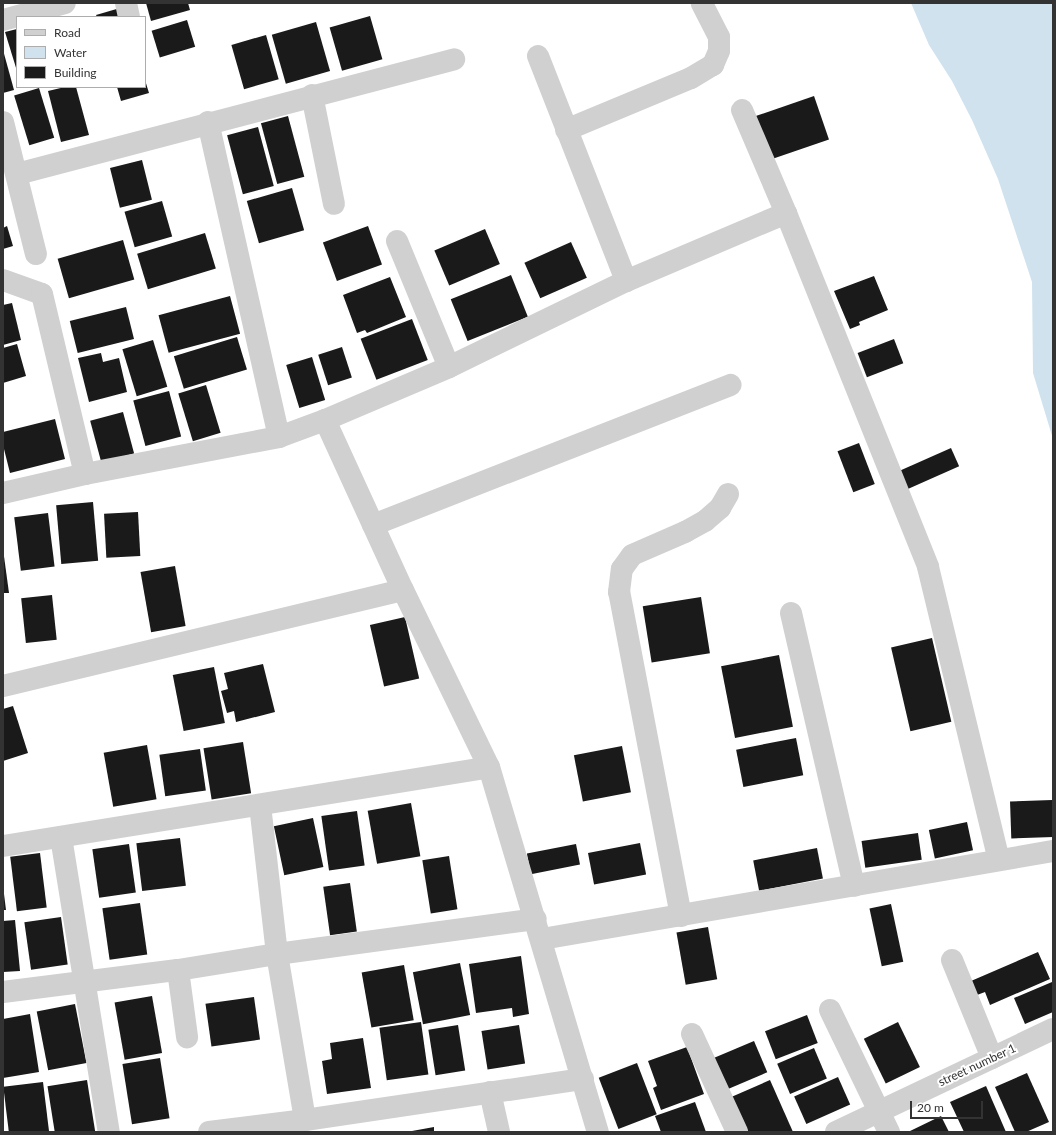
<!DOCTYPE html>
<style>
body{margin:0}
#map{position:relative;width:1056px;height:1135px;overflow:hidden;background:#fff;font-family:Lato,sans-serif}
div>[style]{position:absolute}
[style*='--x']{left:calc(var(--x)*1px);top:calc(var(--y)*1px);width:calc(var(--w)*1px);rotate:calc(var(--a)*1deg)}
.water>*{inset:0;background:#cfe2ee}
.building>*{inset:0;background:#1a1a1a;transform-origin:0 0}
.minor>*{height:22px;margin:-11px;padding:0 11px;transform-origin:11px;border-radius:11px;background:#d0d0d0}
span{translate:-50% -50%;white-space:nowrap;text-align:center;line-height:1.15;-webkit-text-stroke:4px #fff;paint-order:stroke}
.street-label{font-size:12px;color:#333}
.frame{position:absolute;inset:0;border:4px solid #333;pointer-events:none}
.legend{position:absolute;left:16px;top:16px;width:130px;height:72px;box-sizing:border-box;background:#fff;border:1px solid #adadad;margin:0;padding:5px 7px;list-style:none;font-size:12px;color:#333}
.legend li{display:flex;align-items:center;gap:8px;height:20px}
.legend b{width:20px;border:1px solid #adadad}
.scale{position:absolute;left:910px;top:1101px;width:73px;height:18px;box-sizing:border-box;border:2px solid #333;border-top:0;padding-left:5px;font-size:12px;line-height:14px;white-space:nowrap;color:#333;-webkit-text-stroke:3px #fff;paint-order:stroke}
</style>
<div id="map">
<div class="water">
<div style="clip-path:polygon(911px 3px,1053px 3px,1053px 439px,1033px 373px,1032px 282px,998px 179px,972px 120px,952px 81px,929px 45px)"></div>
</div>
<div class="building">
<div style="clip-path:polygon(146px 3px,188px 3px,190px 10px,151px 21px)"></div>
<div style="clip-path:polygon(120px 8px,122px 17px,97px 17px,96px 15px)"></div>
<div style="left:370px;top:16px;width:45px;height:42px;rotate:74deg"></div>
<div style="left:187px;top:20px;width:28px;height:37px;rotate:73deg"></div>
<div style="left:316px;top:22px;width:51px;height:46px;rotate:74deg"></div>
<div style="clip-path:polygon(17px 29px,17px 71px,5px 32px)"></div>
<div style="left:266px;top:35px;width:46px;height:36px;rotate:74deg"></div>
<div style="clip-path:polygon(3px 50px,14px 90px,3px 93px)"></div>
<div style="clip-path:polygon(145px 80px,149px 93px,121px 101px,117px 87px,145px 87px)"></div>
<div style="clip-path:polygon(65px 87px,76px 87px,89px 135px,61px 142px,48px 91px)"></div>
<div style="left:39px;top:88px;width:52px;height:26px;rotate:73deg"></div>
<div style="left:814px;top:96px;width:46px;height:64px;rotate:71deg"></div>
<div style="left:288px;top:116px;width:63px;height:28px;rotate:75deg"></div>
<div style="left:258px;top:127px;width:61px;height:32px;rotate:75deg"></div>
<div style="left:142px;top:160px;width:41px;height:33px;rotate:76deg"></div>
<div style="left:292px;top:188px;width:44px;height:47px;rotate:74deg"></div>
<div style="left:162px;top:201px;width:37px;height:39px;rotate:74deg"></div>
<div style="clip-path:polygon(7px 226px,13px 246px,3px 249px,3px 228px)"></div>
<div style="left:368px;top:226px;width:41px;height:48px;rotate:70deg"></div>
<div style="left:485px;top:229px;width:38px;height:55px;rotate:67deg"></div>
<div style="left:205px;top:233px;width:37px;height:71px;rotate:73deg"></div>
<div style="left:123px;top:240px;width:41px;height:68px;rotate:74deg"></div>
<div style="left:571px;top:242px;width:39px;height:51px;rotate:66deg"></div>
<div style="left:511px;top:275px;width:45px;height:65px;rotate:68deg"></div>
<div style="clip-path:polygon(874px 276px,888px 310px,859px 322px,860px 325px,850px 329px,834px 291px)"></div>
<div style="clip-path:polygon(390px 277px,406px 317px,367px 333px,365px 330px,357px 333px,343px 295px)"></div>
<div style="left:230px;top:296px;width:39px;height:74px;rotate:75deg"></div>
<div style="clip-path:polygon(12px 303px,21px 340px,3px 345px,3px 305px)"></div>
<div style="left:126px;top:307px;width:33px;height:58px;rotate:76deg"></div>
<div style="left:412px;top:319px;width:44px;height:55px;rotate:69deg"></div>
<div style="left:237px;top:337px;width:34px;height:66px;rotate:73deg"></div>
<div style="left:894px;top:339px;width:26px;height:39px;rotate:69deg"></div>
<div style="left:153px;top:340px;width:49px;height:32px;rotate:73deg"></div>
<div style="clip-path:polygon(17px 344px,26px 376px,3px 383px,3px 348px)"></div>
<div style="left:342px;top:347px;width:32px;height:25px;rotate:72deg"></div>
<div style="clip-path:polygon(101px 353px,103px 362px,119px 358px,127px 392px,89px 402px,78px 358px)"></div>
<div style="left:312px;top:357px;width:45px;height:27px;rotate:73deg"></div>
<div style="left:206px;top:385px;width:50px;height:29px;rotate:73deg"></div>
<div style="left:169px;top:391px;width:47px;height:37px;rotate:75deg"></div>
<div style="left:123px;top:412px;width:43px;height:34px;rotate:75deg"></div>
<div style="clip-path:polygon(55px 419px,65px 459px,10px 473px,3px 445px,3px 432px)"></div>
<div style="left:859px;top:443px;width:44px;height:23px;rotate:69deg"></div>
<div style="left:951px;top:448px;width:20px;height:58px;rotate:66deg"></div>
<div style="left:93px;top:502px;width:59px;height:37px;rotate:85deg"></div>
<div style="left:138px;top:512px;width:44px;height:34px;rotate:87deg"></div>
<div style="left:48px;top:513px;width:54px;height:34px;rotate:83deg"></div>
<div style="clip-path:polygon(3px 549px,9px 593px,3px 593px)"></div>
<div style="left:175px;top:566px;width:61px;height:35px;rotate:80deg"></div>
<div style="left:52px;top:595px;width:45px;height:31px;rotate:84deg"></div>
<div style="left:701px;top:597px;width:57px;height:59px;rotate:81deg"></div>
<div style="left:405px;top:617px;width:63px;height:36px;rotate:77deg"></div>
<div style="left:932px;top:638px;width:86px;height:42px;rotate:77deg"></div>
<div style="left:779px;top:655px;width:73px;height:59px;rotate:79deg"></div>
<div style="clip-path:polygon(263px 664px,275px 712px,236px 722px,234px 711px,227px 713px,221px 691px,228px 689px,224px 673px)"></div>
<div style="left:214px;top:667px;width:57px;height:42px;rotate:79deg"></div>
<div style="clip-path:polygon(13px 706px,28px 753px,3px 761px,3px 709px)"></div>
<div style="left:796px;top:738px;width:38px;height:61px;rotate:79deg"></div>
<div style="left:243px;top:742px;width:52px;height:40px;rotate:81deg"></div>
<div style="left:147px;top:745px;width:55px;height:44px;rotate:80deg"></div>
<div style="left:622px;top:746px;width:47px;height:49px;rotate:79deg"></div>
<div style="left:200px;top:749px;width:42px;height:41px;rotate:82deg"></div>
<div style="left:1052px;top:800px;width:37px;height:42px;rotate:88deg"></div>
<div style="left:411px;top:803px;width:54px;height:44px;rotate:80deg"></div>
<div style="left:357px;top:811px;width:55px;height:36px;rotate:82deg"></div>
<div style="left:313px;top:818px;width:50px;height:40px;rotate:78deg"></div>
<div style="left:967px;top:822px;width:29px;height:39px;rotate:78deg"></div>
<div style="left:918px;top:833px;width:27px;height:57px;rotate:82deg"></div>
<div style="left:180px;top:838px;width:48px;height:44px;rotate:83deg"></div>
<div style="left:640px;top:843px;width:32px;height:53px;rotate:79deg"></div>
<div style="left:129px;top:844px;width:49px;height:37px;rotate:82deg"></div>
<div style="left:576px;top:844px;width:21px;height:50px;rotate:79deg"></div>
<div style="left:817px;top:848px;width:31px;height:65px;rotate:79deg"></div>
<div style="left:40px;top:853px;width:55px;height:30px;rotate:83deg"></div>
<div style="left:449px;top:856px;width:54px;height:27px;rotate:81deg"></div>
<div style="left:350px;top:883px;width:49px;height:27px;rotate:82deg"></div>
<div style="clip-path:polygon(3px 886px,6px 910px,3px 910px)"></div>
<div style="left:140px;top:903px;width:52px;height:38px;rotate:82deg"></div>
<div style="left:891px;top:904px;width:59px;height:22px;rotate:78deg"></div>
<div style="left:61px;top:917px;width:48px;height:37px;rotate:82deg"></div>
<div style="clip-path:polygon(15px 920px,20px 971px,3px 972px,3px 921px)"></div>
<div style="left:708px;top:927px;width:53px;height:32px;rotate:80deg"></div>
<div style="clip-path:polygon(1038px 952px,1050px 979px,990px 1005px,985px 992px,977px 995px,971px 981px)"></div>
<div style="clip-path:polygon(521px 956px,529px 1014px,513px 1017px,512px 1008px,476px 1013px,469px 964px)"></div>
<div style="left:460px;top:963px;width:53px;height:48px;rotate:79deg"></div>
<div style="left:404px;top:965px;width:56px;height:43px;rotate:80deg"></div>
<div style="clip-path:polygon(1052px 982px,1053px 1012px,1025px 1024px,1014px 998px)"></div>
<div style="left:152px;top:996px;width:58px;height:38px;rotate:80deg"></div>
<div style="left:254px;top:997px;width:43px;height:49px;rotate:82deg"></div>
<div style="left:75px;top:1004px;width:60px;height:39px;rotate:79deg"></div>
<div style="clip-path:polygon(30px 1014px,39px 1072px,3px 1078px,3px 1019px)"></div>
<div style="left:807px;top:1015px;width:30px;height:45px;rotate:69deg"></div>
<div style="left:421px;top:1022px;width:53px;height:42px;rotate:82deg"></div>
<div style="left:898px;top:1022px;width:50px;height:38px;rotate:64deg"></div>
<div style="left:458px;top:1025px;width:46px;height:30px;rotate:81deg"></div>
<div style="left:519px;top:1025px;width:39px;height:38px;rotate:81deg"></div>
<div style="clip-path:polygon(363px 1038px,371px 1088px,327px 1094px,322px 1061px,332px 1059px,330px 1043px)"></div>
<div style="left:754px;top:1041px;width:34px;height:47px;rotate:67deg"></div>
<div style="clip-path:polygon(687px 1047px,704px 1094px,661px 1110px,653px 1088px,657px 1086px,648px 1061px)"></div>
<div style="left:814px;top:1048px;width:33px;height:40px;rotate:67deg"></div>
<div style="left:160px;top:1058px;width:61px;height:38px;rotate:81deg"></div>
<div style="left:637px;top:1063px;width:55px;height:41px;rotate:69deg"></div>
<div style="clip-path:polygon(1027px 1073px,1049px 1122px,1026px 1132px,1015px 1132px,995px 1087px)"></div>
<div style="left:838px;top:1077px;width:30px;height:48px;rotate:66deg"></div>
<div style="left:87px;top:1080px;width:53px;height:40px;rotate:81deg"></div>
<div style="clip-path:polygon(770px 1080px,793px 1132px,744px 1132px,729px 1098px)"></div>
<div style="left:43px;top:1082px;width:50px;height:40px;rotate:83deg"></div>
<div style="clip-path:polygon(986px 1086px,1006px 1132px,964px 1132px,950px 1102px)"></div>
<div style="clip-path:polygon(695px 1102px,706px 1132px,661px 1132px,655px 1116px)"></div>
<div style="clip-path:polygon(941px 1116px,949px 1132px,908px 1132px)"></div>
<div style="clip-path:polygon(434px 1127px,434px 1132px,412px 1132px,412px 1131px)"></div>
</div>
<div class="minor">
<div style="--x:126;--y:3;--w:14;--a:78"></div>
<div style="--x:3;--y:20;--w:64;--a:-15.3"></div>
<div style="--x:538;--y:56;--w:242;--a:68.6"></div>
<div style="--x:312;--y:95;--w:111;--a:78.6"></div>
<div style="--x:742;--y:110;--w:112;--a:66.9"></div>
<div style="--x:786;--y:213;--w:381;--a:68.1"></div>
<div style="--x:928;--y:567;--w:301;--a:76.4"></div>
<div style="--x:3;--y:122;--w:136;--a:76"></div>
<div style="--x:208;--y:122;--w:323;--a:77.3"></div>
<div style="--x:566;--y:130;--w:135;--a:-22.6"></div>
<div style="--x:691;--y:78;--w:26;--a:-31"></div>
<div style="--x:713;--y:65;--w:15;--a:-67"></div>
<div style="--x:719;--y:51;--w:14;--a:-90"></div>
<div style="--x:719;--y:37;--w:38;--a:-117"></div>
<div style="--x:17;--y:174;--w:452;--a:-14.7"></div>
<div style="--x:397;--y:241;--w:136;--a:67.6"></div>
<div style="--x:3;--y:280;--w:41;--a:19.7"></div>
<div style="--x:42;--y:294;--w:185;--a:76.6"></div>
<div style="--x:325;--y:420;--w:187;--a:65.4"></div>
<div style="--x:403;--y:590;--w:197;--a:64.1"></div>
<div style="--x:489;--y:767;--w:381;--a:73.4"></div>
<div style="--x:3;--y:493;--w:84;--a:-13"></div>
<div style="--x:85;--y:474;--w:197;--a:-10.8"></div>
<div style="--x:279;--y:437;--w:49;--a:-20.3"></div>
<div style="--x:325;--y:420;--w:135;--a:-23.1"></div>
<div style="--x:449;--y:367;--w:197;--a:-25.9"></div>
<div style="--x:626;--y:281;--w:174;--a:-23"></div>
<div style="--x:373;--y:525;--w:384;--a:-21.4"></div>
<div style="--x:791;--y:613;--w:280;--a:77"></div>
<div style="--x:3;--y:686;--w:411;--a:-13.5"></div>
<div style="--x:260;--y:805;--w:150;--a:83.5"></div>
<div style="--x:277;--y:954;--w:168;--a:80.4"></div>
<div style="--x:61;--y:837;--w:299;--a:80.8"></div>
<div style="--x:3;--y:846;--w:492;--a:-9.2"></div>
<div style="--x:681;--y:916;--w:330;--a:-100.8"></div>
<div style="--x:619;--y:592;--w:23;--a:-83"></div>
<div style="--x:622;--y:569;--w:17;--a:-54"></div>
<div style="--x:632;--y:555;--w:58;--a:-23.5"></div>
<div style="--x:685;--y:532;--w:23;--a:-29"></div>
<div style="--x:705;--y:521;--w:20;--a:-41"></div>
<div style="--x:720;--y:508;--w:16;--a:-60"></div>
<div style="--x:542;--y:939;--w:519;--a:-9.77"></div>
<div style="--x:952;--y:960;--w:106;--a:67.8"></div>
<div style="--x:178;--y:970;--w:68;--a:82.3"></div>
<div style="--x:3;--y:992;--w:176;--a:-7.2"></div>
<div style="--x:178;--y:970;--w:100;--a:-9.2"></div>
<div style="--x:277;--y:954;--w:261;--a:-7.7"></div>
<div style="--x:830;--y:1010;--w:136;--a:64.2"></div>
<div style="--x:692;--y:1034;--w:108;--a:65.3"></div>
<div style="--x:490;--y:1092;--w:41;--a:77.3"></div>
<div style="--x:209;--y:1132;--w:97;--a:-7.1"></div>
<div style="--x:305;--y:1120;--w:281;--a:-8.4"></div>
<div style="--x:836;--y:1132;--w:240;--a:-25.4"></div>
</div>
<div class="street-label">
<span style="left:977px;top:1065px;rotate:-25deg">street number 1</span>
</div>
<div class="frame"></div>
<ul class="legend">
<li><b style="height:5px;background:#d0d0d0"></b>Road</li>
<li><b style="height:11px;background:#cfe2ee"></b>Water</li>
<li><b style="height:11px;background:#1a1a1a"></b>Building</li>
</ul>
<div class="scale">20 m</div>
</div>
